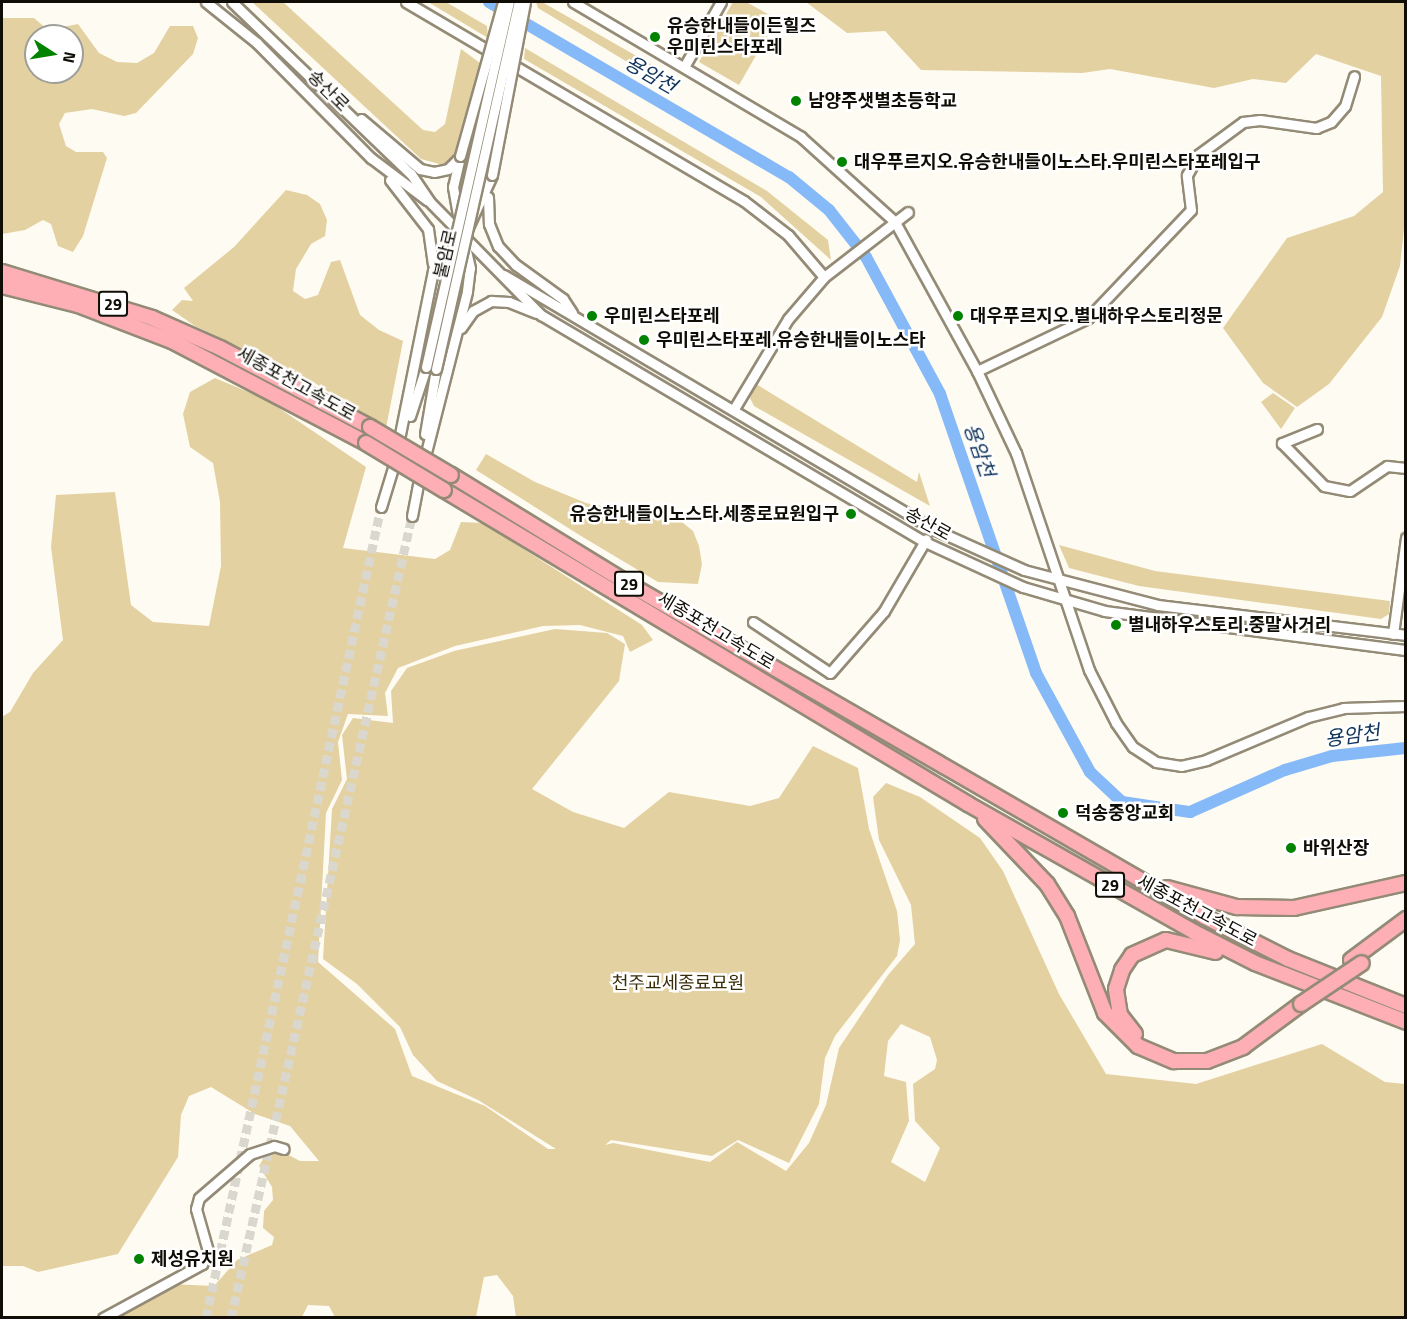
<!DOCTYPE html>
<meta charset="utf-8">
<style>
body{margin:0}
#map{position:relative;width:1407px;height:1319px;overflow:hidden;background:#fefbf2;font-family:"Titillium Web","Noto Sans KR",sans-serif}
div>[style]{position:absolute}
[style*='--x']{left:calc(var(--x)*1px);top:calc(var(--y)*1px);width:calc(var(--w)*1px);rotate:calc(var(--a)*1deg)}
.green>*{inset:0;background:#e4d1a1}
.river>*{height:12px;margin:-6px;padding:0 6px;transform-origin:6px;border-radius:6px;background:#85b9f7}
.minor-tunnel>*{height:9px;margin-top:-4.5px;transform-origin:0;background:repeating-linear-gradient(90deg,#dad7cf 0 9px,transparent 0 13.5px)}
.roads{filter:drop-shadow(2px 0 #948b77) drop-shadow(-2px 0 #948b77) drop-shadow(0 2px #948b77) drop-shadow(0 -2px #948b77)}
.minor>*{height:9px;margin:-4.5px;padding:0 4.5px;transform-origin:4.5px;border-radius:4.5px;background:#fff}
.highway>*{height:14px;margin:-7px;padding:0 7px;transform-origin:7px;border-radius:7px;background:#fdafb5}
.bridges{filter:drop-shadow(2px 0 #948b77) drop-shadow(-2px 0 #948b77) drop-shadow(0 2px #948b77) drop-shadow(0 -2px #948b77)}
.minor-bridge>*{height:9px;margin:-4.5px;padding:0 4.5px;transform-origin:4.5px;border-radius:4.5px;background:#fff}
.highway-bridge>*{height:14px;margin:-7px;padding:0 7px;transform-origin:7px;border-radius:7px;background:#fdafb5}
.dots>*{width:16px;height:16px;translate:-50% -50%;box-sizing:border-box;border:3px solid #fff;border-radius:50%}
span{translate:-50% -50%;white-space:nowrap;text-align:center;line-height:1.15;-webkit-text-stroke:5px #fff;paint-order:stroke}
.shield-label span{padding:2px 4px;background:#fff;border:2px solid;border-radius:4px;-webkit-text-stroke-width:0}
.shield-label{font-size:16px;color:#100d06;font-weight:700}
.poi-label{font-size:18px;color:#100d06;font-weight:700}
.left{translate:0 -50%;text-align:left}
.right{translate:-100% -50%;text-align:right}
.street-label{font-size:18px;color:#100d06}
.park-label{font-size:18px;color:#392c08}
.water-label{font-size:20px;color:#10345b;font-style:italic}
.frame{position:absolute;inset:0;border:3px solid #100d06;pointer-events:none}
.north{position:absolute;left:24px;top:24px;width:60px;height:60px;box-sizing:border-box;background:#fff;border:2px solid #9f9e9b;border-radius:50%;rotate:102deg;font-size:16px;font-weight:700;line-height:24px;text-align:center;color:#100d06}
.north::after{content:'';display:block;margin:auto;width:21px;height:27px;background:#028300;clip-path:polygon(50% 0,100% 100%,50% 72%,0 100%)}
</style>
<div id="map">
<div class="green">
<div style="clip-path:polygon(252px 2px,283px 2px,423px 130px,435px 132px,445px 124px,461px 49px,480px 63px,458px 151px,443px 165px,421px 159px)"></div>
<div style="clip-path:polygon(428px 2px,446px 2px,487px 26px,488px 38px)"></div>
<div style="clip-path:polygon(536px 2px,542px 2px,668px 74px,662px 83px,538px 8px)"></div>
<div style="clip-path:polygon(733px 2px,746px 2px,777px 19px,739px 85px,699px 62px)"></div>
<div style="clip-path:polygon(806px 2px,1405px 2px,1405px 219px,1400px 266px,1382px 317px,1329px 384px,1297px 407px,1263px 383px,1223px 328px,1287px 238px,1354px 216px,1383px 192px,1381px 76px,1316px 54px,1286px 83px,1253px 79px,1214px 88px,1110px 69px,1082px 73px,921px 70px,885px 31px,847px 33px)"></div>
<div style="clip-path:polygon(evenodd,2px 18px,34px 18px,48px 30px,78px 24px,99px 53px,117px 62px,137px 63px,154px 53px,170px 26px,193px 26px,198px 38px,193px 54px,136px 113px,124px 116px,92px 109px,65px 113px,59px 124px,66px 146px,76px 152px,103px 152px,107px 158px,83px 236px,73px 252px,58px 246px,51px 224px,43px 220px,25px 230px,2px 234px,2px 18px,36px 36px,72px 36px,72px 72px,36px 72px,36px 36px)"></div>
<div style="clip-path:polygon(525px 48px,767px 191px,828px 240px,831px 260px,761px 197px,524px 59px)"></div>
<div style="clip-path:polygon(286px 190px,307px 195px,320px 204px,327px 220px,325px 236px,311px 244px,296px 269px,293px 291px,305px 299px,318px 295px,331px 262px,340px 260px,360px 315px,379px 330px,403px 341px,386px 428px,313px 382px,195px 326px,172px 310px,182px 300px,193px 301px,184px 288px,234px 247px)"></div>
<div style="clip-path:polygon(evenodd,215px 378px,267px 400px,366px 467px,343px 548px,435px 559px,450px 550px,461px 522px,483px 523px,642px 625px,653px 640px,630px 652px,623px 636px,580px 625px,543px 626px,455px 646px,398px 668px,385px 693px,388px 716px,348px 714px,338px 742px,342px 780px,326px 813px,318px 962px,395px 1029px,412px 1076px,485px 1106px,548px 1149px,556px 1149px,478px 1100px,437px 1081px,413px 1055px,400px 1027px,357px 984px,323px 959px,332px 809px,347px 779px,342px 735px,353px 718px,393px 723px,391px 691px,407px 668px,454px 651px,555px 629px,607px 633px,625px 644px,619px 681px,532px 789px,573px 812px,624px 828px,669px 792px,750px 806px,779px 798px,813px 746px,858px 768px,869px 829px,897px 911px,900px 940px,897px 956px,835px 1036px,825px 1058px,819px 1104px,789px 1163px,738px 1140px,712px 1156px,611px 1140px,605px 1145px,613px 1143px,710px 1162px,737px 1142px,786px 1171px,809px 1143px,826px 1105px,839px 1048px,888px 975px,915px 944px,911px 905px,879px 840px,873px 797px,886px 783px,920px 797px,980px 838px,1003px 871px,1059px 994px,1106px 1074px,1196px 1084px,1322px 1044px,1385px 1082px,1405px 1084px,1405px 1317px,516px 1318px,513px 1296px,497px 1275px,484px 1277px,476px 1317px,335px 1317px,329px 1306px,308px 1305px,302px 1317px,103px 1317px,171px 1284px,214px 1286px,237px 1260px,272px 1245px,274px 1237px,263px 1228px,264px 1211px,273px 1200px,272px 1187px,259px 1166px,265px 1156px,283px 1152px,300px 1161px,319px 1161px,290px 1126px,255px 1114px,211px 1087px,189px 1096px,181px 1115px,178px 1157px,118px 1254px,38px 1272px,23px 1266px,2px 1266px,2px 717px,10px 712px,33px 673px,63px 640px,51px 547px,56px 495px,115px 492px,131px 605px,153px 622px,209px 626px,221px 566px,220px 502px,213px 463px,190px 447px,183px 414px,190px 392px,215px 378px,901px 1024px,930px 1037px,937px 1060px,935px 1069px,913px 1084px,915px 1121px,940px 1148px,925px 1182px,891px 1162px,909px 1121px,906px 1082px,884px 1076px,888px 1041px,901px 1024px)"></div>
<div style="clip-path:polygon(756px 384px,917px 482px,919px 472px,930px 506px,754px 406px,750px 398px)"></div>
<div style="clip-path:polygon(1273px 393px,1295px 408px,1281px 429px,1261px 402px)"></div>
<div style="clip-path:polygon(486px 454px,535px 482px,586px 503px,682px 522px,693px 531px,699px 546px,702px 564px,698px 584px,658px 582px,581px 536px,476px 470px)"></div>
<div style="clip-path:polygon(1059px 545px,1155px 571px,1390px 601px,1389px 614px,1381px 619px,1139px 586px,1069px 568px)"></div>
</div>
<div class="river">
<div style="--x:489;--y:2;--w:347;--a:30.3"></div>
<div style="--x:789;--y:177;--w:52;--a:39.5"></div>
<div style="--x:829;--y:210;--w:60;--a:51.8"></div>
<div style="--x:866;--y:257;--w:156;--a:61.6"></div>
<div style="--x:940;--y:394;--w:295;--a:71"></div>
<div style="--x:1036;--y:673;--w:113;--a:61.4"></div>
<div style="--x:1090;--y:772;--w:44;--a:43.2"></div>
<div style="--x:1122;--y:802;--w:69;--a:8.4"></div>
<div style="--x:1190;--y:812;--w:104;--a:-23.9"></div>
<div style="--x:1285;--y:770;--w:49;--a:-16.6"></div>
<div style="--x:1332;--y:756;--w:74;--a:-6.2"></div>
</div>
<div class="minor-tunnel">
<div style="--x:206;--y:1318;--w:830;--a:-77.82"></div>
<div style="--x:231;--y:1318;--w:822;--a:-77.28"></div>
</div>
<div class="roads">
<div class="minor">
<div style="--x:206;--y:2;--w:65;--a:38.8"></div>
<div style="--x:257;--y:43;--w:162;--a:45.3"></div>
<div style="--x:371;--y:158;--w:70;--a:36.9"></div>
<div style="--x:232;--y:2;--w:248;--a:43.9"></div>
<div style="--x:411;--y:174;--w:32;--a:56"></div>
<div style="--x:429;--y:201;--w:160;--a:45.5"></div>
<div style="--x:541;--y:315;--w:446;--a:30.6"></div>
<div style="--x:925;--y:542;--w:108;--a:24.7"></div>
<div style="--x:1023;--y:587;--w:85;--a:16.3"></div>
<div style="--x:1105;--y:611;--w:304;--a:7.4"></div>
<div style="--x:406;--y:2;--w:392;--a:30.5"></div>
<div style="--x:744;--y:201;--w:56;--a:37.7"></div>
<div style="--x:788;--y:235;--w:55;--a:49.4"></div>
<div style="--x:824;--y:277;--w:55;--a:130.6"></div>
<div style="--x:788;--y:319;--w:105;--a:121"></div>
<div style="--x:573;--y:2;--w:265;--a:30.6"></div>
<div style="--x:801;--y:137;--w:127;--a:42.1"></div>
<div style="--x:895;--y:222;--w:170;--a:61.2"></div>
<div style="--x:977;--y:371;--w:91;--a:64.6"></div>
<div style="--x:1016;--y:453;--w:229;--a:71.4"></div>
<div style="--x:1089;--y:670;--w:59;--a:63"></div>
<div style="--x:1116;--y:723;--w:29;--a:55"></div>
<div style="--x:1133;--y:747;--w:27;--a:33"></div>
<div style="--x:1156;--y:762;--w:25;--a:9"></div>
<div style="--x:1181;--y:766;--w:26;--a:-13"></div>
<div style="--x:1206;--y:760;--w:111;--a:-22.9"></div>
<div style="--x:1308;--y:717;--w:36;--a:-14"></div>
<div style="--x:1343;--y:708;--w:63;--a:-1.8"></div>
<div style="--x:684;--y:67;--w:75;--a:-60.4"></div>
<div style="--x:361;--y:119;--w:77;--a:40.3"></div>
<div style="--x:420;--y:169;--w:14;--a:12"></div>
<div style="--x:434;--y:172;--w:14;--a:-12"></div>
<div style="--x:448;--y:169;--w:16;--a:-45"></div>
<div style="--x:390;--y:180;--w:62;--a:52.2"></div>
<div style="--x:428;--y:229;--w:35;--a:82"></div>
<div style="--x:488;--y:197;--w:27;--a:88"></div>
<div style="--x:489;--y:224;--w:24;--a:68"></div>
<div style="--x:498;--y:246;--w:26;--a:47"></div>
<div style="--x:516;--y:265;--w:58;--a:35.9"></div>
<div style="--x:563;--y:299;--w:17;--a:57"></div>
<div style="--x:459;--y:221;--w:35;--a:-100"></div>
<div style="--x:453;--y:187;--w:32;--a:-77"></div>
<div style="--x:468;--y:227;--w:57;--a:-65.2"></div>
<div style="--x:504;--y:275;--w:496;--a:30.6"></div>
<div style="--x:931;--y:528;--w:102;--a:24.3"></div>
<div style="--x:1024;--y:570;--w:138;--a:14.6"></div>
<div style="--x:1158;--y:605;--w:250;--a:6.9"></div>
<div style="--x:824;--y:277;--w:106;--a:-37.7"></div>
<div style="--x:461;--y:328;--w:21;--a:-55"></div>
<div style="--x:473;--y:311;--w:21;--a:-29"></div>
<div style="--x:491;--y:301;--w:18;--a:3"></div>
<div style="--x:509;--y:302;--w:29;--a:22"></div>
<div style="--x:977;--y:371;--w:123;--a:-25.5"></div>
<div style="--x:1088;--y:318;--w:149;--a:-46.4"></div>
<div style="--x:1191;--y:210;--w:35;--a:-97"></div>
<div style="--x:1187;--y:175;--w:23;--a:-61"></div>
<div style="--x:1198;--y:155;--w:56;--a:-36.3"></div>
<div style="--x:1243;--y:122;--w:17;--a:-7"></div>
<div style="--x:1260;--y:120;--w:57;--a:8.1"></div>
<div style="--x:1316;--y:128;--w:16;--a:-22"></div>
<div style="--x:1331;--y:122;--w:21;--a:-49"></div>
<div style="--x:1345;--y:106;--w:31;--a:-73"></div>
<div style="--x:410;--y:416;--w:52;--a:-71.9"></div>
<div style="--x:1317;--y:429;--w:38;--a:158"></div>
<div style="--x:1282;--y:443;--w:60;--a:45.7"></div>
<div style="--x:1324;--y:486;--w:26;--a:11"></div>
<div style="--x:1350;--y:491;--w:45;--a:-34"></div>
<div style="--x:1387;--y:466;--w:19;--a:6"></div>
<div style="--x:425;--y:434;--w:66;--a:-80.4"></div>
<div style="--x:395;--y:459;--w:193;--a:-78.6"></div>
<div style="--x:433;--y:270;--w:16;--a:-63"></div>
<div style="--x:440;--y:256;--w:23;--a:-43"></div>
<div style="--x:419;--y:480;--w:195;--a:-75.7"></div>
<div style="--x:467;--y:291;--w:23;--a:-83"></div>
<div style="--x:470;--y:268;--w:28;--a:-103"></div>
<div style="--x:381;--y:507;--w:51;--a:-73"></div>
<div style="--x:412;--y:516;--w:43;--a:-79.2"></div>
<div style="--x:753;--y:622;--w:92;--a:33.5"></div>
<div style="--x:830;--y:673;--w:82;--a:-48.9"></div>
<div style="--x:884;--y:611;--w:83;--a:-59.7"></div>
<div style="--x:1393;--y:634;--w:97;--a:-82.3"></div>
<div style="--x:103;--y:1318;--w:113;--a:-28.6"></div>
<div style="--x:202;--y:1264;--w:14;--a:-65"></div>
<div style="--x:208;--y:1251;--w:44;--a:-105.9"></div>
<div style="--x:196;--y:1209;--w:11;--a:-75"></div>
<div style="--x:199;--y:1198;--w:67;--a:-40.8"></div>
<div style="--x:250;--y:1154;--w:25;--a:-18"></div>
<div style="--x:274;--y:1146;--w:10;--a:17"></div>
</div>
<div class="highway">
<div style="--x:2;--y:272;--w:157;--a:17"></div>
<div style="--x:152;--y:318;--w:74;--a:23.8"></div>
<div style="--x:220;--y:348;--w:170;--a:27.8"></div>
<div style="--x:2;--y:286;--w:78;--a:14"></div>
<div style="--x:78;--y:305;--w:101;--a:21"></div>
<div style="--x:172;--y:341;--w:219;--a:27.7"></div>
<div style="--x:451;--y:475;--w:215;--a:31.5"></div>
<div style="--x:634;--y:587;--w:660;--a:30.03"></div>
<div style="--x:1205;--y:917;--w:93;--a:26.8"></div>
<div style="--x:1288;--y:959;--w:127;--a:21.7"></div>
<div style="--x:444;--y:490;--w:611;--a:30.93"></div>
<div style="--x:968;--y:804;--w:260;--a:29.5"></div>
<div style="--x:1194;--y:932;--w:68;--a:26.9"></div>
<div style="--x:1255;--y:963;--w:162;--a:21.3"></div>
<div style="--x:985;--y:819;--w:90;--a:46.4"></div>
<div style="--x:1047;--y:884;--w:38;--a:58"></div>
<div style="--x:1067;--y:916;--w:104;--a:68.6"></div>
<div style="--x:1105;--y:1013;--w:47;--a:45"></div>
<div style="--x:1138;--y:1046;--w:39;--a:23"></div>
<div style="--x:1174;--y:1061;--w:33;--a:0"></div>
<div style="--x:1207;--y:1061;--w:39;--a:-21"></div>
<div style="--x:1243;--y:1047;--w:72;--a:-36.6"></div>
<div style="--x:1167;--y:888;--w:73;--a:15.2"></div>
<div style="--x:1237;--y:907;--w:57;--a:1"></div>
<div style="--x:1294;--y:908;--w:115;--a:-12.6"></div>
<div style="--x:1351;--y:960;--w:69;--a:-36.7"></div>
<div style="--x:1135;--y:1034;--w:24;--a:-128"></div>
<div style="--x:1120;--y:1015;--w:26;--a:-99"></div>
<div style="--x:1116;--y:989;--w:20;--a:-72"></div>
<div style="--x:1122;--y:970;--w:18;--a:-56"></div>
<div style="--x:1132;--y:955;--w:37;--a:-24"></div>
<div style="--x:1166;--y:940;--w:51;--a:13.5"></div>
</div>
</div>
<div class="bridges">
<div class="minor-bridge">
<div style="--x:460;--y:156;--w:160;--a:-74.4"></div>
<div style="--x:492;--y:175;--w:176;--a:-79.2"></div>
<div style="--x:426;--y:367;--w:374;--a:-77.2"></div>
<div style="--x:436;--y:369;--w:376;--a:-77.3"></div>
</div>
<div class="highway-bridge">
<div style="--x:370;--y:427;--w:94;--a:30.7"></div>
<div style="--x:366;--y:443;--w:91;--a:31.1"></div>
<div style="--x:1301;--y:1004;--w:73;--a:-33.9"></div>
</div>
</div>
<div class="dots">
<div style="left:655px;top:37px;background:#028300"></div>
<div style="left:796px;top:101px;background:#028300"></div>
<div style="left:842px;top:162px;background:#028300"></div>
<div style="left:592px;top:316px;background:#028300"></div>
<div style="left:958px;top:316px;background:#028300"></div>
<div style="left:644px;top:340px;background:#028300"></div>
<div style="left:851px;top:514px;background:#028300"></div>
<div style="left:1116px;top:625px;background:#028300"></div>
<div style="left:1063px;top:813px;background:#028300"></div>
<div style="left:1291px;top:848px;background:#028300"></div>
<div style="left:139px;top:1259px;background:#028300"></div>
</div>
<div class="shield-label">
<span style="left:113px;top:304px">29</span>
<span style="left:629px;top:584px">29</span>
<span style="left:1110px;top:885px">29</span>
</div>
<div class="poi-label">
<span class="left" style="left:667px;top:37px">유승한내들이든힐즈<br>우미린스타포레</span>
<span class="left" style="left:808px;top:101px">남양주샛별초등학교</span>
<span class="left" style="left:854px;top:162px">대우푸르지오.유승한내들이노스타.우미린스타포레입구</span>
<span class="left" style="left:604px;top:316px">우미린스타포레</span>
<span class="left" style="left:970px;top:316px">대우푸르지오.별내하우스토리정문</span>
<span class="left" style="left:656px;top:340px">우미린스타포레.유승한내들이노스타</span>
<span class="right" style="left:839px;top:514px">유승한내들이노스타.세종로묘원입구</span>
<span class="left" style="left:1128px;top:625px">별내하우스토리.중말사거리</span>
<span class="left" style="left:1075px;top:813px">덕송중앙교회</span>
<span class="left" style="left:1303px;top:848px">바위산장</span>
<span class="left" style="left:151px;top:1259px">제성유치원</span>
</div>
<div class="street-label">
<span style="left:328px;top:91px;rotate:45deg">송산로</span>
<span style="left:446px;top:254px;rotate:-77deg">불암로</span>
<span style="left:296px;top:384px;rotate:29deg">세종포천고속도로</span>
<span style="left:928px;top:524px;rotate:29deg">송산로</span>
<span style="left:716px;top:631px;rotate:31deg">세종포천고속도로</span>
<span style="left:1197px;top:911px;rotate:28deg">세종포천고속도로</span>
</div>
<div class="park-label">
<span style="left:678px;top:983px">천주교세종료묘원</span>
</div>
<div class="water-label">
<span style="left:651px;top:74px;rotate:30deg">용암천</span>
<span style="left:980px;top:450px;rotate:71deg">용암천</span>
<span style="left:1352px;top:735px;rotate:-8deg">용암천</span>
</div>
<div class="frame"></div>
<div class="north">N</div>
</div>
